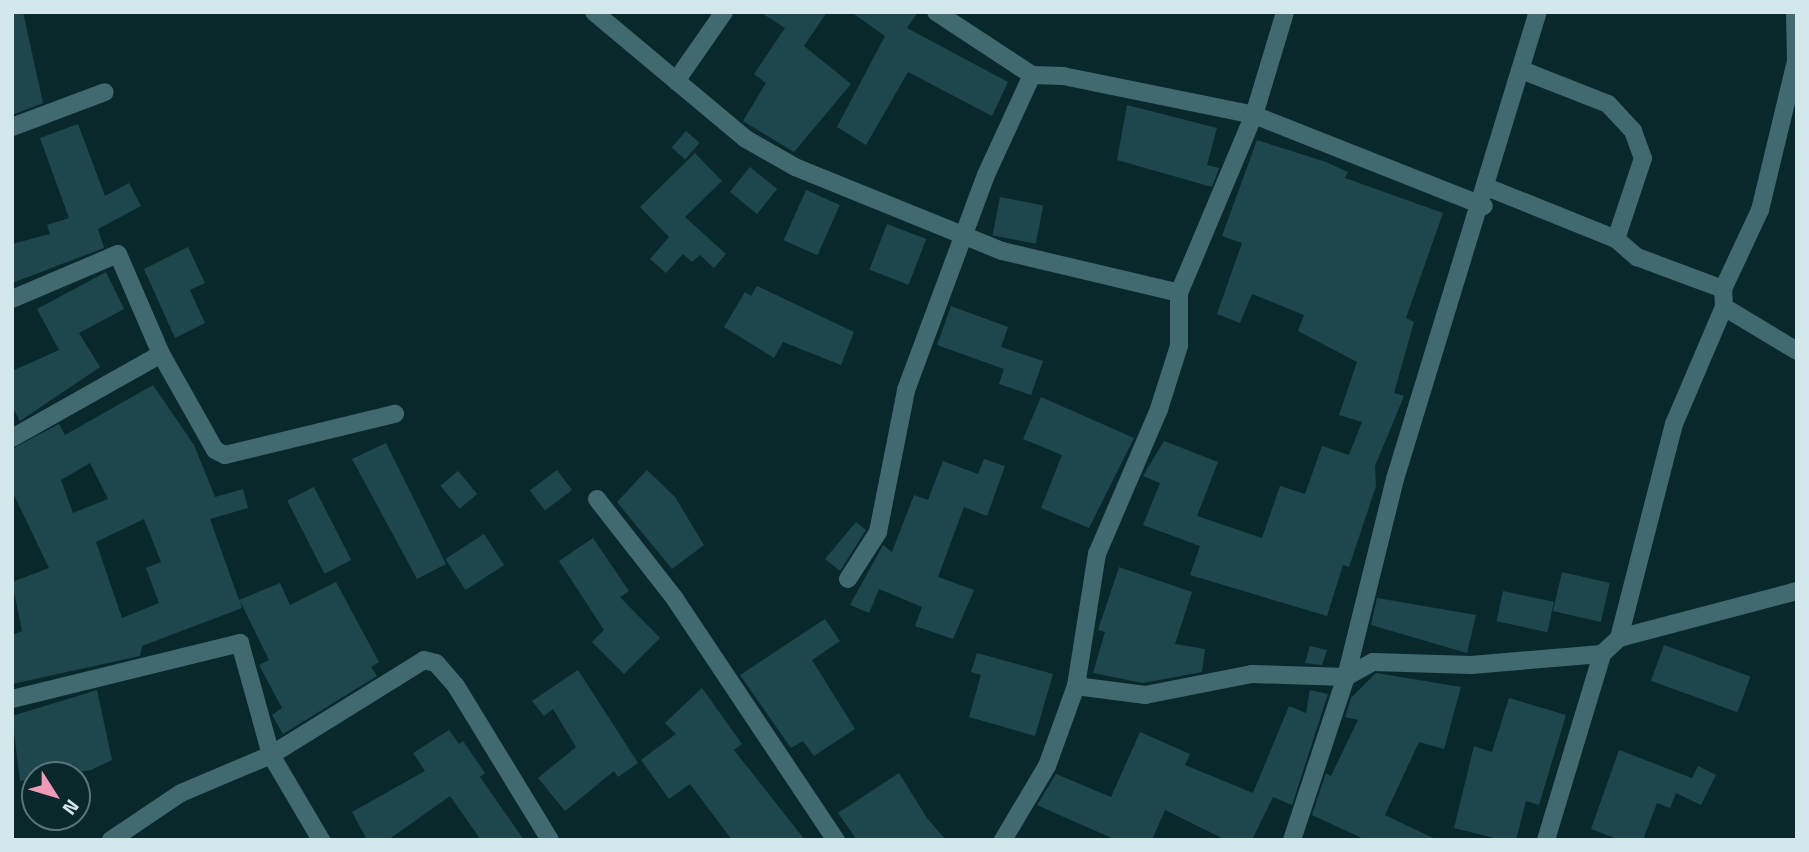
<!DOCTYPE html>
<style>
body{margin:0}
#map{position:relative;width:1809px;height:852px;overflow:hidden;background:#08282c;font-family:"Titillium Web",sans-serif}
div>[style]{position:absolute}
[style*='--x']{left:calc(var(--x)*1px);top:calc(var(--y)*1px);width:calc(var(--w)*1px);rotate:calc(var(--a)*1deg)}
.building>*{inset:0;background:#1e474d;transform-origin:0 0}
.minor>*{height:18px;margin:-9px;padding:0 9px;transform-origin:9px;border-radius:9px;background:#416a70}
span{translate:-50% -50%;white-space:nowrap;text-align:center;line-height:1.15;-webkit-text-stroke:7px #08282c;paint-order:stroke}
.frame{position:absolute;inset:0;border:14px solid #d2e8eb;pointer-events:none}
.north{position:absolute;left:21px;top:761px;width:70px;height:70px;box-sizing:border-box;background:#08282c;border:2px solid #597578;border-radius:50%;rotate:127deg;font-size:19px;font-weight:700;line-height:28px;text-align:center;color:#d2e8eb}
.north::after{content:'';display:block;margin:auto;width:24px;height:32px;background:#ef9ab8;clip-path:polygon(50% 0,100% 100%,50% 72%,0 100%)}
</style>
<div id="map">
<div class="building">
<div style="clip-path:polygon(12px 12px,23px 12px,43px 103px,12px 115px)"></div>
<div style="clip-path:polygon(760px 12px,827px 12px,804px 46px,851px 84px,794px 152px,743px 121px,766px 83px,754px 74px,785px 28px)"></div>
<div style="clip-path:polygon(851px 12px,918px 12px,907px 28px,1008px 82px,992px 116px,908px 72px,866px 145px,837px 127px,885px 36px)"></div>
<div style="clip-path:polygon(1127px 105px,1217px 128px,1207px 165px,1219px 168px,1212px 187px,1117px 160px)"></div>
<div style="clip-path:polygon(78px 124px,105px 196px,129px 183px,141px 206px,98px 229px,104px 248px,12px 283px,12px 244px,50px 234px,47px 225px,69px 218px,40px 138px)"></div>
<div style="left:686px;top:131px;width:18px;height:22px;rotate:41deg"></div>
<div style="clip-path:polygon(1257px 140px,1326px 162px,1348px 172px,1345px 178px,1443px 213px,1406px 318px,1414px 322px,1394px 393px,1404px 396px,1375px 466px,1376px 486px,1349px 567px,1343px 565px,1327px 616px,1190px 575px,1200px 546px,1143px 525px,1160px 483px,1143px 476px,1164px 441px,1218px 462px,1197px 516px,1262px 538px,1280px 486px,1305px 494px,1322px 446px,1349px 455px,1362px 422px,1339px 415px,1357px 362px,1298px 331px,1304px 315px,1252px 294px,1240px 323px,1217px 314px,1242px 243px,1222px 236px)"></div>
<div style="clip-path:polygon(695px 153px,722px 181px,685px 217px,726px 254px,714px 268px,700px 255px,692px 262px,683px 254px,666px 273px,650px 259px,669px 237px,640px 207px)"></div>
<div style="left:750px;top:167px;width:35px;height:32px;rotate:39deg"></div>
<div style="left:806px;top:190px;width:37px;height:55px;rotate:24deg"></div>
<div style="left:1000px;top:197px;width:44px;height:39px;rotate:11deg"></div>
<div style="left:887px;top:224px;width:42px;height:49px;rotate:21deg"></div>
<div style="clip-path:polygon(188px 247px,205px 283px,190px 290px,205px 323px,175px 338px,144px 269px)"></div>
<div style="clip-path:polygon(106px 272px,124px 309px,79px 333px,100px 367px,20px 421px,12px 407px,12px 371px,59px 350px,37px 309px)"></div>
<div style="clip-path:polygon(757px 286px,854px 332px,841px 365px,783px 342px,774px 358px,724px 327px,745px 292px,751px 296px)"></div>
<div style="clip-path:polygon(951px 306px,1008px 327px,1001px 347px,1043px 361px,1031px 395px,999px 384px,1004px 369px,937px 345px)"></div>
<div style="clip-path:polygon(evenodd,153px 385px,194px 445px,215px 497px,243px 489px,248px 508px,210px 519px,239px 600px,280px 583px,290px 605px,336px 582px,379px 662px,371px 667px,377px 676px,283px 734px,272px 715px,282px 708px,259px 665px,269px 660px,240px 601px,242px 608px,142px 646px,140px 656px,12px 684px,12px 635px,22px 631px,12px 582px,49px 568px,12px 491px,12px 449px,59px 424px,65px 435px,153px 385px,90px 463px,108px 499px,73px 513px,61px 480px,90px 463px,153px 385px,144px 519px,161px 562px,146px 568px,159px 603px,122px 618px,96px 542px,144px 519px)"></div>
<div style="clip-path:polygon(1041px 397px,1134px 438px,1089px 528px,1041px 508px,1062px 455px,1023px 439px)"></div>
<div style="clip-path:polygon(386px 443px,446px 564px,417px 579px,352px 459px)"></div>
<div style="clip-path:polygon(984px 459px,1005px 466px,987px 516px,964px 507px,938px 577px,974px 590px,953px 639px,915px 626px,922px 607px,879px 589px,869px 613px,850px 605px,883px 545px,892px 552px,914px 495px,928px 500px,943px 461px,978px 474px)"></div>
<div style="left:557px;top:470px;width:25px;height:34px;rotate:53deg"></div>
<div style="clip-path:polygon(647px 470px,675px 497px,704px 545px,672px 569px,617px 502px)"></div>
<div style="left:458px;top:471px;width:30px;height:23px;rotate:50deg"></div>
<div style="left:314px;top:487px;width:82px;height:30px;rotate:63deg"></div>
<div style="clip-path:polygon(856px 522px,866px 530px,840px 571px,825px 559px)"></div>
<div style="left:484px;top:534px;width:37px;height:46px;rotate:57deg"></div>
<div style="clip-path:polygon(593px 538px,629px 591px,620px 597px,660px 638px,624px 674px,592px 642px,604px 630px,559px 561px)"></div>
<div style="clip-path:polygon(1119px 567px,1192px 592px,1175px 644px,1205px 649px,1202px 672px,1143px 683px,1093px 673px,1105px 632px,1098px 630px)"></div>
<div style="left:1562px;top:572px;width:49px;height:40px;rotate:13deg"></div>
<div style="left:1503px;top:591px;width:52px;height:31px;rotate:12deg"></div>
<div style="clip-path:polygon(1377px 598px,1476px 615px,1467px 653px,1371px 625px)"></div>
<div style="clip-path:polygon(825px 619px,840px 641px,812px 660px,855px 729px,814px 756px,803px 741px,791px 748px,740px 675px)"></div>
<div style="left:1664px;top:645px;width:92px;height:38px;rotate:20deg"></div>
<div style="clip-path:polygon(1310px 646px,1327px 650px,1322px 665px,1305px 663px)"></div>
<div style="clip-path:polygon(977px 653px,1053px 674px,1035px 736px,969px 717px,981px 675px,971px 672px)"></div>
<div style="clip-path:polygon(578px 670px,638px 763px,618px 777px,614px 771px,565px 811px,538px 778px,576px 747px,553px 709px,544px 716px,532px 701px)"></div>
<div style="clip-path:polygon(1376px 673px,1461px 687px,1444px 749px,1419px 742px,1385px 815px,1437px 840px,1366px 840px,1312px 815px,1326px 773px,1331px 776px,1358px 720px,1345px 717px,1351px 698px)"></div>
<div style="clip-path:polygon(702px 688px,742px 744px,734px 750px,805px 840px,732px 840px,690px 784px,669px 799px,641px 760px,676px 734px,665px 723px)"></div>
<div style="clip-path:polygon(97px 690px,112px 760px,91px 770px,20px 781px,12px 716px)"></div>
<div style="clip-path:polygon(1310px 690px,1328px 694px,1292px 805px,1273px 797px,1252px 840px,1226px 840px,1165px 810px,1152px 840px,1116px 840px,1037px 805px,1056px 774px,1111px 797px,1140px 732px,1190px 754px,1185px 765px,1253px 793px,1289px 706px,1306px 713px)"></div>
<div style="clip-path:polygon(1509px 698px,1566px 715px,1539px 805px,1526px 801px,1516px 840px,1502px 840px,1454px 828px,1474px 746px,1492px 752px)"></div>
<div style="clip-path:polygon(449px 730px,459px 744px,463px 741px,485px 773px,480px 777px,524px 840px,481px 840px,450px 796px,388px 840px,367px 840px,352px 812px,425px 771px,413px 753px)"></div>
<div style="clip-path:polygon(1619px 750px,1692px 778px,1698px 766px,1716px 775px,1701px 805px,1676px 793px,1670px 808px,1657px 803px,1643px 840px,1620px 840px,1591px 829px)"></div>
<div style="clip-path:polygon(899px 773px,927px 818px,946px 840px,857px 840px,838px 813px)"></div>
</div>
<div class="minor">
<div style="--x:594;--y:12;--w:198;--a:39.9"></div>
<div style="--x:746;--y:139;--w:56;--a:29.7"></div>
<div style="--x:795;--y:167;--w:223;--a:22.1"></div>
<div style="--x:1002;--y:251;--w:182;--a:13.3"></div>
<div style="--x:936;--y:12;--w:115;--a:33.3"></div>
<div style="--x:1032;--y:75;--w:31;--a:2"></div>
<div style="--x:1063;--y:76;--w:195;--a:11.5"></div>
<div style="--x:1254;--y:115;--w:247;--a:21.6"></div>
<div style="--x:1524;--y:71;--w:90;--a:21.4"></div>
<div style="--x:1608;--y:104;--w:37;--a:47"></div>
<div style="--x:1633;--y:131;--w:29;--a:70"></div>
<div style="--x:1643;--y:158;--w:85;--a:108.4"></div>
<div style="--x:676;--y:81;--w:84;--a:-55.2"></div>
<div style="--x:12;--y:127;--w:99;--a:-20.6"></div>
<div style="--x:1489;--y:188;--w:137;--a:21.9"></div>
<div style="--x:1616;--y:239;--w:28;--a:41"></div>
<div style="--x:1637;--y:257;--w:92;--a:20.4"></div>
<div style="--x:12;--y:299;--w:115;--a:-23"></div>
<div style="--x:118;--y:254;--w:109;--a:66.7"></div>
<div style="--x:1724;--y:307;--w:85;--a:31.1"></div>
<div style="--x:12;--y:438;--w:171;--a:-29.4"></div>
<div style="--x:161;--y:354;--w:110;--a:60.6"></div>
<div style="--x:215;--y:450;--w:11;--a:27"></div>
<div style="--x:225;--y:455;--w:175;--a:-13.6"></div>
<div style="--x:597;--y:499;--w:127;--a:52"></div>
<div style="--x:675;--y:599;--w:290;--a:56.3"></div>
<div style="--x:848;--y:579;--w:56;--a:-57.4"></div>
<div style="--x:878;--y:532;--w:145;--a:-78.8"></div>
<div style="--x:906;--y:390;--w:229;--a:-69.6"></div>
<div style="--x:986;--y:175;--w:110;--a:-65.3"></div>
<div style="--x:1619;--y:638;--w:221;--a:-75.6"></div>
<div style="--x:1674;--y:424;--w:127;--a:-66.9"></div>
<div style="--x:1724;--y:307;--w:18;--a:-93"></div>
<div style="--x:1723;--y:289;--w:87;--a:-64.9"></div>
<div style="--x:1760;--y:210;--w:153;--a:-76.4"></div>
<div style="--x:1796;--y:61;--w:49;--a:-91.2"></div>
<div style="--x:1076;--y:686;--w:70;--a:7.4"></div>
<div style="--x:1145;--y:695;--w:109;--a:-11.1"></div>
<div style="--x:1252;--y:674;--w:94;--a:1.8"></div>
<div style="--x:1346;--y:677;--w:31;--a:-29"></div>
<div style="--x:1373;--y:662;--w:98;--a:1.8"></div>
<div style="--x:1471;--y:665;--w:131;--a:-4.8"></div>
<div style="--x:1602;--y:654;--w:23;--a:-43"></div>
<div style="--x:1619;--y:638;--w:184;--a:-14.8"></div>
<div style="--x:12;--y:699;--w:235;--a:-13.8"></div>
<div style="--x:240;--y:643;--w:116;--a:74.5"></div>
<div style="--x:271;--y:755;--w:99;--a:59.5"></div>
<div style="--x:111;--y:840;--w:84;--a:-33.9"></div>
<div style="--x:181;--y:793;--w:98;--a:-22.9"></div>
<div style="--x:271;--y:755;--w:180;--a:-31.8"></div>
<div style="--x:424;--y:660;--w:12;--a:14"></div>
<div style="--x:436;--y:663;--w:30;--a:49"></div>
<div style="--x:456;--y:686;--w:180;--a:58.6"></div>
<div style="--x:1003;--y:840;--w:86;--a:-59.3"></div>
<div style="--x:1047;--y:766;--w:85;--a:-70.1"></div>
<div style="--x:1076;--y:686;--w:134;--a:-81"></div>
<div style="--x:1097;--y:554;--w:158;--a:-66.8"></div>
<div style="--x:1159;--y:409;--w:66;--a:-72.4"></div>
<div style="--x:1179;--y:346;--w:53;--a:-90"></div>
<div style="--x:1179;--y:293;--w:193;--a:-67.2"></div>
<div style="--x:1254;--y:115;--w:108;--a:-73.2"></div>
<div style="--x:1292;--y:840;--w:172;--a:-71.7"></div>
<div style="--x:1346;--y:677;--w:204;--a:-76.1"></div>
<div style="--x:1395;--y:479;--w:488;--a:-73"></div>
<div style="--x:1546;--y:840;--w:194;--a:-73.2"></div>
</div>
<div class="frame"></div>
<div class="north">N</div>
</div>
